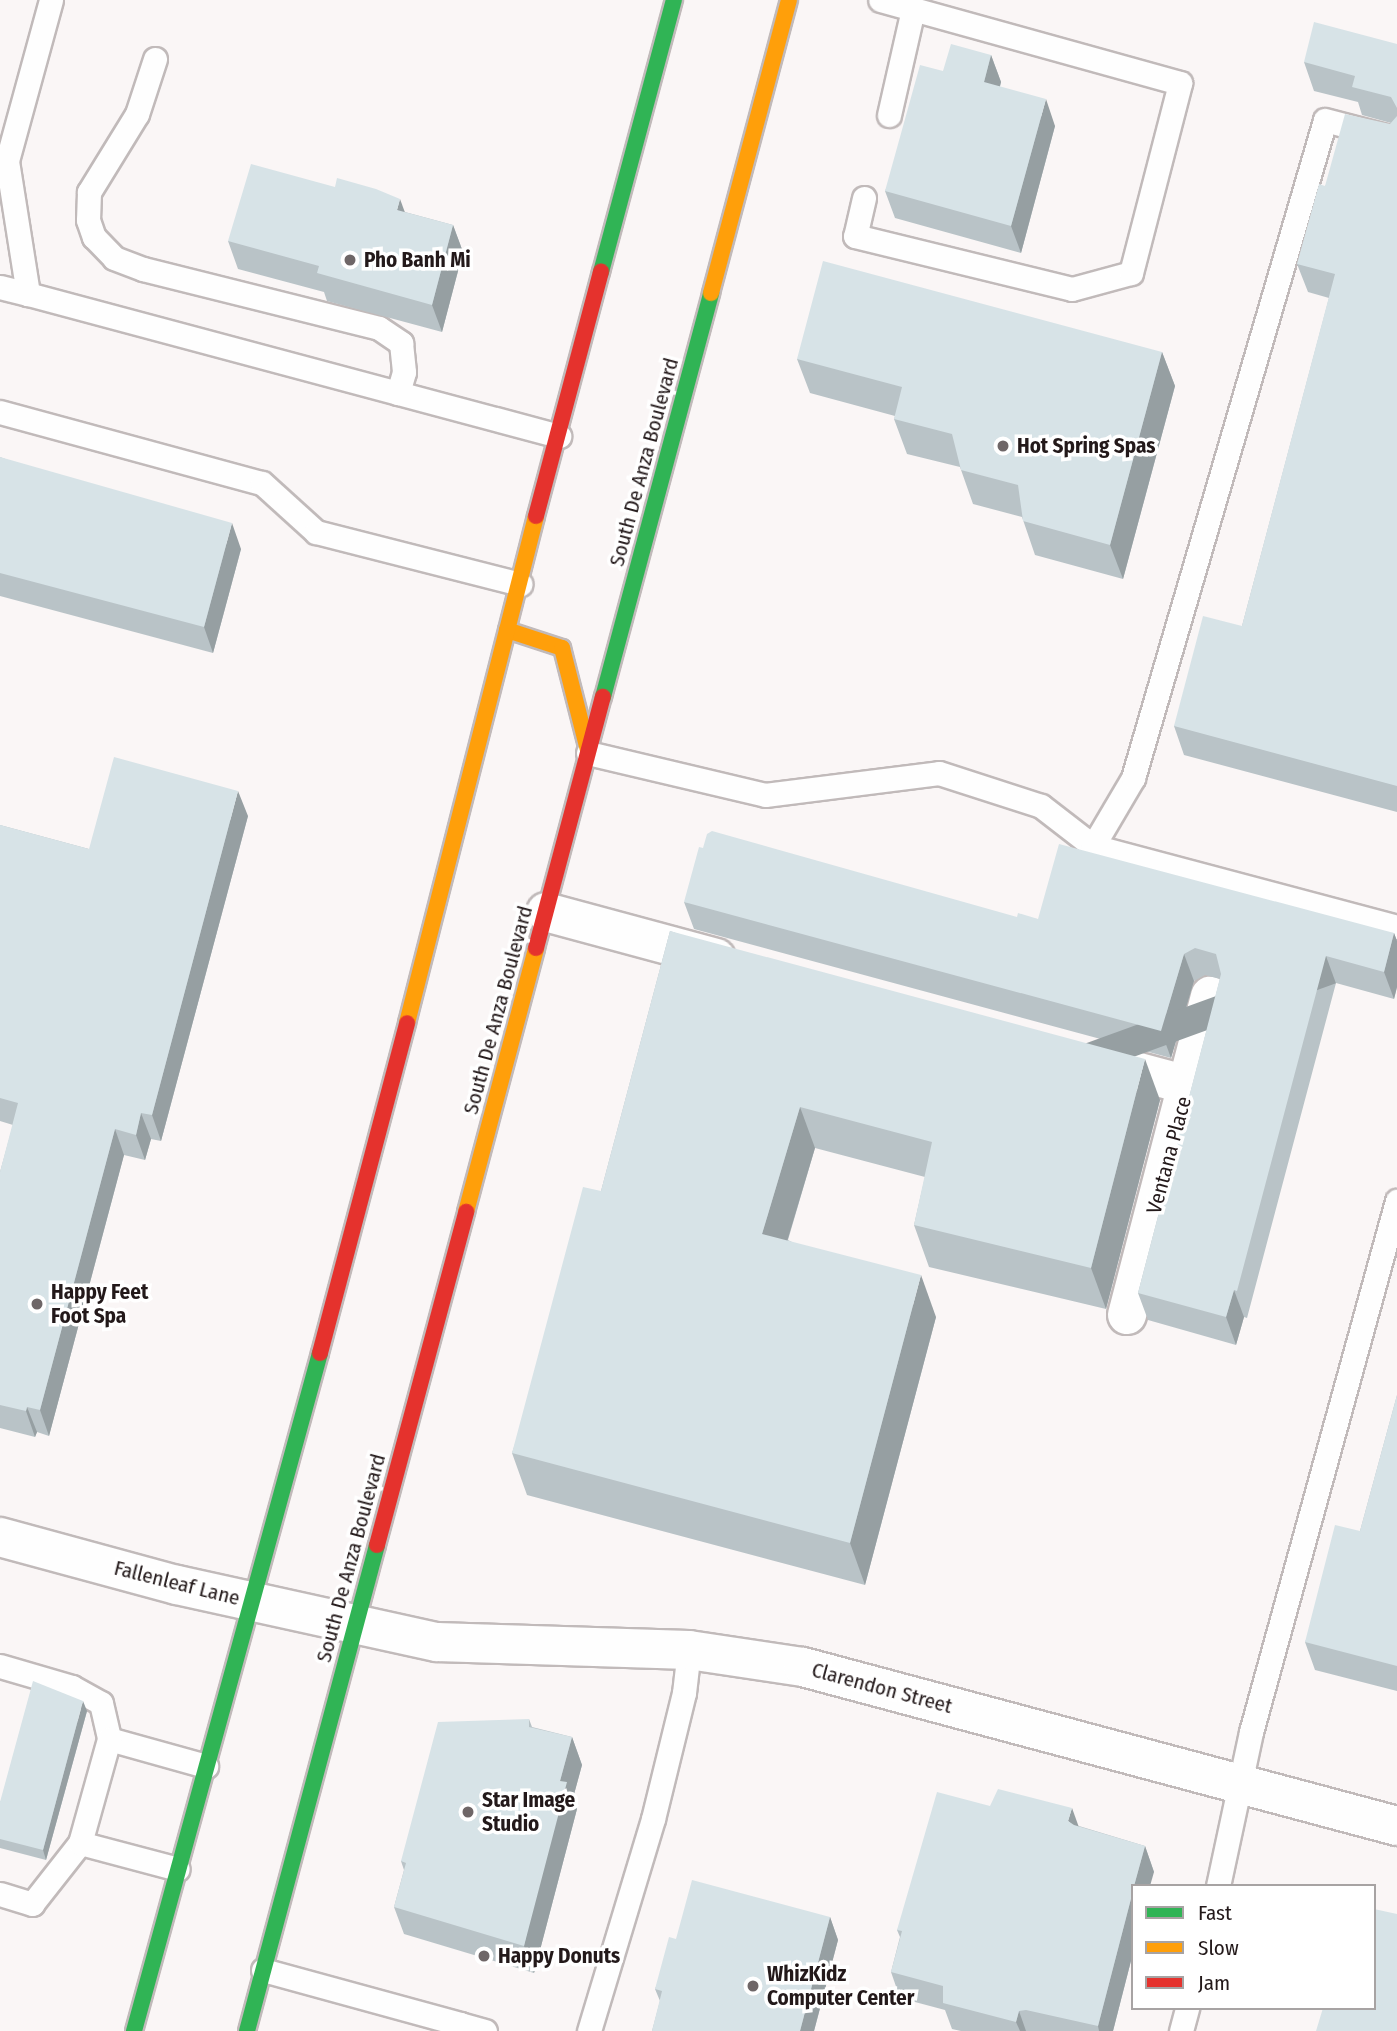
<!DOCTYPE html>
<style>
body{margin:0}
#map{position:relative;width:1397px;height:2031px;overflow:hidden;background:#faf6f6;font-family:"Fira Sans Condensed",sans-serif}
div>[style]{position:absolute}
[style*='--x']{left:calc(var(--x)*1px);top:calc(var(--y)*1px);width:calc(var(--w)*1px);rotate:calc(var(--a)*1deg)}
.roads{filter:drop-shadow(2px 0 #c1baba) drop-shadow(-2px 0 #c1baba) drop-shadow(0 2px #c1baba) drop-shadow(0 -2px #c1baba)}
.lane>*{height:23px;margin:-11.5px;padding:0 11.5px;transform-origin:11.5px;border-radius:11.5px;background:#fefefe}
.street>*{height:38px;margin:-19px;padding:0 19px;transform-origin:19px;border-radius:19px;background:#fefefe}
.fast>*{height:16px;margin:-8px;padding:0 8px;transform-origin:8px;border-radius:8px;background:#30b455}
.slow>*{height:16px;margin:-8px;padding:0 8px;transform-origin:8px;border-radius:8px;background:#ff9f0a}
.jam>*{height:16px;margin:-8px;padding:0 8px;transform-origin:8px;border-radius:8px;background:#e5322d}
.wall>*{inset:0;background:#b9c3c7}
.shaded-wall>*{inset:0;background:#969fa2;transform-origin:0 0}
.building>*{inset:0;background:#d7e3e7}
.dots>*{width:19px;height:19px;translate:-50% -50%;box-sizing:border-box;border:4px solid #fff;border-radius:50%}
span{translate:-50% -50%;white-space:nowrap;text-align:center;line-height:1.15;-webkit-text-stroke:7px #fff;paint-order:stroke}
.poi-label{font-size:21px;color:#23191a;font-weight:700}
.left{translate:0 -50%;text-align:left}
.street-label{font-size:21px;color:#23191a}
.legend{position:absolute;left:1131px;top:1884px;width:245px;height:126px;box-sizing:border-box;background:#fff;border:2px solid #a7a3a3;margin:0;padding:9px 12px;list-style:none;font-size:21px;color:#23191a}
.legend li{display:flex;align-items:center;gap:14px;height:35px}
.legend b{width:35px;border:2px solid #a7a3a3}
</style>
<div id="map">
<div class="roads">
<div class="lane">
<div style="--x:51;--y:0;--w:167;--a:105.3"></div>
<div style="--x:7;--y:161;--w:135;--a:81"></div>
<div style="--x:28;--y:294;--w:550;--a:14.97"></div>
<div style="--x:155;--y:59;--w:58;--a:108.1"></div>
<div style="--x:137;--y:114;--w:92;--a:121.6"></div>
<div style="--x:89;--y:192;--w:28;--a:92"></div>
<div style="--x:88;--y:220;--w:18;--a:71"></div>
<div style="--x:94;--y:237;--w:29;--a:46"></div>
<div style="--x:114;--y:258;--w:31;--a:21"></div>
<div style="--x:143;--y:269;--w:243;--a:14"></div>
<div style="--x:379;--y:328;--w:27;--a:34"></div>
<div style="--x:401;--y:343;--w:29;--a:84"></div>
<div style="--x:404;--y:372;--w:22;--a:106"></div>
<div style="--x:889;--y:115;--w:109;--a:-77.2"></div>
<div style="--x:864;--y:198;--w:39;--a:103"></div>
<div style="--x:855;--y:236;--w:223;--a:13.7"></div>
<div style="--x:1072;--y:289;--w:61;--a:-15.2"></div>
<div style="--x:1131;--y:273;--w:196;--a:-75.5"></div>
<div style="--x:1180;--y:83;--w:311;--a:-164.5"></div>
<div style="--x:0;--y:287;--w:29;--a:14"></div>
<div style="--x:0;--y:412;--w:271;--a:15.2"></div>
<div style="--x:262;--y:483;--w:73;--a:42.2"></div>
<div style="--x:316;--y:532;--w:211;--a:14.3"></div>
<div style="--x:588;--y:753;--w:182;--a:13.3"></div>
<div style="--x:765;--y:795;--w:175;--a:-7.2"></div>
<div style="--x:939;--y:773;--w:107;--a:17.9"></div>
<div style="--x:1041;--y:806;--w:66;--a:37.6"></div>
<div style="--x:1093;--y:846;--w:315;--a:14.9"></div>
<div style="--x:1093;--y:846;--w:79;--a:-59.5"></div>
<div style="--x:1133;--y:778;--w:685;--a:-73.73"></div>
<div style="--x:1325;--y:120;--w:74;--a:14.8"></div>
<div style="--x:0;--y:1666;--w:75;--a:16.3"></div>
<div style="--x:72;--y:1687;--w:33;--a:29"></div>
<div style="--x:101;--y:1703;--w:37;--a:77"></div>
<div style="--x:109;--y:1739;--w:101;--a:15.6"></div>
<div style="--x:80;--y:1843;--w:101;--a:14.9"></div>
<div style="--x:1218;--y:1886;--w:157;--a:-77.9"></div>
<div style="--x:1251;--y:1732;--w:551;--a:-74.63"></div>
<div style="--x:0;--y:1894;--w:34;--a:17"></div>
<div style="--x:32;--y:1904;--w:78;--a:-51.8"></div>
<div style="--x:80;--y:1843;--w:108;--a:-74.4"></div>
<div style="--x:263;--y:1970;--w:204;--a:15.3"></div>
<div style="--x:460;--y:2024;--w:7;--a:106"></div>
<div style="--x:460;--y:2024;--w:26;--a:16"></div>
<div style="--x:589;--y:2031;--w:221;--a:-73.2"></div>
<div style="--x:653;--y:1819;--w:130;--a:-76.2"></div>
<div style="--x:684;--y:1693;--w:43;--a:-83.4"></div>
<div style="--x:1181;--y:2031;--w:24;--a:-75"></div>
</div>
<div class="street">
<div style="--x:546;--y:912;--w:176;--a:15.1"></div>
<div style="--x:1102;--y:1062;--w:88;--a:15.1"></div>
<div style="--x:1127;--y:1315;--w:330;--a:-75.4"></div>
<div style="--x:0;--y:1537;--w:183;--a:15.2"></div>
<div style="--x:177;--y:1585;--w:266;--a:12.4"></div>
<div style="--x:437;--y:1642;--w:252;--a:1.8"></div>
<div style="--x:689;--y:1650;--w:115;--a:8.5"></div>
<div style="--x:803;--y:1667;--w:615;--a:14.99"></div>
</div>
<div class="fast">
<div style="--x:601;--y:272;--w:282;--a:-75"></div>
<div style="--x:603;--y:697;--w:418;--a:-75"></div>
<div style="--x:134;--y:2031;--w:703;--a:-74.66"></div>
<div style="--x:247;--y:2031;--w:503;--a:-75.02"></div>
</div>
<div class="slow">
<div style="--x:711;--y:293;--w:303;--a:-75.1"></div>
<div style="--x:507;--y:630;--w:58;--a:18.1"></div>
<div style="--x:562;--y:648;--w:105;--a:75.7"></div>
<div style="--x:407;--y:1023;--w:523;--a:-75.72"></div>
<div style="--x:466;--y:1212;--w:273;--a:-75.1"></div>
</div>
<div class="jam">
<div style="--x:536;--y:516;--w:253;--a:-75.1"></div>
<div style="--x:536;--y:948;--w:260;--a:-75.1"></div>
<div style="--x:320;--y:1353;--w:341;--a:-75.2"></div>
<div style="--x:377;--y:1545;--w:345;--a:-75"></div>
</div>
</div>
<div class="wall">
<div style="clip-path:polygon(1397px 44px,1397px 812px,1184px 755px,1174px 726px,1242px 626px,1329px 298px,1308px 292px,1297px 264px,1325px 186px,1391px 123px,1362px 115px,1358px 102px,1314px 91px,1304px 62px)"></div>
<div style="clip-path:polygon(991px 55px,1001px 82px,1000px 87px,1055px 126px,1021px 253px,895px 218px,885px 191px,943px 71px)"></div>
<div style="clip-path:polygon(405px 212px,453px 225px,463px 252px,442px 332px,327px 301px,324px 292px,238px 269px,228px 241px)"></div>
<div style="clip-path:polygon(1162px 352px,1175px 386px,1123px 579px,1035px 555px,1022px 517px,973px 504px,960px 467px,907px 454px,894px 419px,895px 416px,810px 393px,797px 359px)"></div>
<div style="clip-path:polygon(0 457px,241px 549px,213px 653px,0 596px)"></div>
<div style="clip-path:polygon(248px 816px,161px 1141px,151px 1139px,145px 1160px,124px 1155px,49px 1436px,37px 1432px,35px 1437px,0 1428px,0 1172px,13px 1125px,0 1121px,0 825px,89px 849px)"></div>
<div style="clip-path:polygon(684px 902px,1038px 919px,1394px 933px,1397px 941px,1397px 987px,1394px 999px,1336px 983px,1247px 1318px,1244px 1317px,1236px 1345px,1148px 1320px,1138px 1293px,1220px 979px,1205px 975px,1194px 981px,1171px 1058px,694px 929px)"></div>
<div style="clip-path:polygon(670px 931px,1160px 1100px,1106px 1309px,929px 1267px,914px 1225px,925px 1177px,815px 1148px,788px 1240px,936px 1317px,865px 1585px,527px 1495px,512px 1453px,601px 1191px)"></div>
<div style="clip-path:polygon(1397px 1395px,1397px 1691px,1315px 1670px,1305px 1642px,1360px 1531px)"></div>
<div style="clip-path:polygon(87px 1711px,46px 1860px,0 1848px,0 1802px)"></div>
<div style="clip-path:polygon(529px 1719px,532px 1727px,572px 1737px,582px 1765px,573px 1798px,577px 1809px,534px 1973px,404px 1934px,394px 1907px,404px 1870px,401px 1861px)"></div>
<div style="clip-path:polygon(990px 1806px,1079px 1826px,1145px 1846px,1154px 1872px,1133px 1886px,1133px 1953px,1113px 2031px,961px 2031px,952px 2029px,945px 2010px,900px 1998px,891px 1972px,900px 1937px,897px 1930px)"></div>
<div style="clip-path:polygon(830px 1917px,838px 1940px,814px 2031px,652px 2031px,660px 2001px,655px 1989px,676px 1939px)"></div>
</div>
<div class="shaded-wall">
<div style="clip-path:polygon(991px 55px,1001px 82px,993px 109px,984px 82px)"></div>
<div style="clip-path:polygon(1046px 99px,1055px 126px,1021px 253px,1011px 226px)"></div>
<div style="clip-path:polygon(400px 199px,410px 226px,397px 210px)"></div>
<div style="clip-path:polygon(453px 225px,463px 252px,442px 332px,432px 305px)"></div>
<div style="clip-path:polygon(1162px 352px,1175px 386px,1123px 579px,1110px 545px)"></div>
<div style="clip-path:polygon(232px 523px,241px 549px,213px 653px,204px 627px)"></div>
<div style="clip-path:polygon(238px 791px,248px 816px,161px 1141px,152px 1115px)"></div>
<div style="clip-path:polygon(1394px 933px,1397px 941px,1397px 987px,1394px 999px,1384px 972px)"></div>
<div style="clip-path:polygon(1184px 954px,1194px 981px,1171px 1058px,1161px 1031px)"></div>
<div style="left:1326px;top:956px;width:29px;height:347px;rotate:70deg"></div>
<div style="clip-path:polygon(1145px 1059px,1160px 1100px,1106px 1309px,1091px 1268px)"></div>
<div style="clip-path:polygon(800px 1107px,815px 1148px,777px 1275px,762px 1234px)"></div>
<div style="clip-path:polygon(141px 1113px,151px 1139px,145px 1160px,136px 1135px)"></div>
<div style="clip-path:polygon(115px 1129px,124px 1155px,49px 1436px,40px 1410px)"></div>
<div style="clip-path:polygon(921px 1275px,936px 1317px,865px 1585px,850px 1543px)"></div>
<div style="clip-path:polygon(1234px 1290px,1244px 1317px,1236px 1345px,1226px 1317px)"></div>
<div style="clip-path:polygon(27px 1407px,37px 1432px,35px 1437px,26px 1411px)"></div>
<div style="clip-path:polygon(83px 1701px,87px 1711px,46px 1860px,43px 1850px)"></div>
<div style="clip-path:polygon(572px 1737px,582px 1765px,573px 1798px,577px 1809px,534px 1973px,524px 1946px,560px 1781px)"></div>
<div style="clip-path:polygon(1072px 1808px,1081px 1833px,1068px 1821px)"></div>
<div style="clip-path:polygon(1145px 1846px,1154px 1872px,1150px 1886px,1134px 1886px)"></div>
<div style="clip-path:polygon(1133px 1891px,1133px 1953px,1113px 2031px,1099px 2031px,1098px 2026px)"></div>
<div style="clip-path:polygon(830px 1917px,838px 1940px,814px 2031px,800px 2031px)"></div>
<div style="clip-path:polygon(1019px 2011px,1026px 2031px,1020px 2031px,1016px 2022px)"></div>
</div>
<div class="building">
<div style="clip-path:polygon(1314px 22px,1397px 44px,1397px 108px,1391px 97px,1352px 87px,1355px 76px,1304px 62px)"></div>
<div style="clip-path:polygon(951px 44px,991px 55px,984px 82px,1046px 99px,1011px 226px,885px 191px,920px 65px,943px 71px)"></div>
<div style="clip-path:polygon(1345px 114px,1390px 124px,1397px 116px,1397px 786px,1174px 726px,1203px 616px,1242px 626px,1335px 274px,1297px 264px,1319px 184px,1325px 186px)"></div>
<div style="clip-path:polygon(251px 164px,335px 187px,337px 178px,376px 189px,400px 199px,397px 210px,453px 225px,432px 305px,317px 273px,319px 266px,228px 241px)"></div>
<div style="clip-path:polygon(823px 261px,1162px 352px,1110px 545px,1023px 521px,1018px 485px,961px 470px,952px 434px,894px 419px,902px 387px,797px 359px)"></div>
<div style="clip-path:polygon(0 457px,232px 523px,204px 627px,0 573px)"></div>
<div style="clip-path:polygon(114px 757px,238px 791px,152px 1115px,141px 1113px,136px 1135px,115px 1129px,40px 1410px,27px 1407px,26px 1411px,0 1405px,0 1172px,18px 1103px,0 1098px,0 825px,89px 849px)"></div>
<div style="clip-path:polygon(712px 831px,1017px 917px,1018px 913px,1038px 919px,1059px 844px,1394px 933px,1384px 972px,1326px 956px,1237px 1291px,1234px 1290px,1226px 1317px,1138px 1293px,1221px 974px,1216px 954px,1195px 948px,1184px 954px,1161px 1031px,684px 902px,699px 847px,703px 848px,707px 834px)"></div>
<div style="clip-path:polygon(670px 931px,1145px 1059px,1091px 1268px,914px 1225px,932px 1142px,800px 1107px,762px 1234px,921px 1275px,850px 1543px,512px 1453px,583px 1187px,601px 1191px)"></div>
<div style="clip-path:polygon(1397px 1395px,1397px 1666px,1305px 1642px,1335px 1525px,1360px 1531px)"></div>
<div style="clip-path:polygon(33px 1681px,83px 1701px,43px 1850px,0 1839px,0 1802px)"></div>
<div style="clip-path:polygon(529px 1719px,529px 1727px,572px 1737px,560px 1781px,567px 1782px,524px 1946px,394px 1907px,406px 1863px,401px 1861px,438px 1722px)"></div>
<div style="clip-path:polygon(998px 1789px,1072px 1808px,1068px 1821px,1074px 1825px,1145px 1846px,1134px 1886px,1133px 1886px,1133px 1891px,1098px 2026px,1026px 2010px,1019px 2011px,1016px 2022px,943px 2003px,943px 1986px,891px 1972px,902px 1931px,897px 1930px,937px 1792px,990px 1806px)"></div>
<div style="clip-path:polygon(692px 1880px,830px 1917px,800px 2031px,652px 2031px,662px 1991px,655px 1989px,669px 1937px,676px 1939px)"></div>
<div style="clip-path:polygon(1374px 1909px,1397px 1914px,1397px 2031px,1316px 2031px,1323px 2008px,1374px 2008px)"></div>
</div>
<div class="dots">
<div style="left:350px;top:260px;background:#6e6667"></div>
<div style="left:1003px;top:446px;background:#6e6667"></div>
<div style="left:37px;top:1304px;background:#6e6667"></div>
<div style="left:468px;top:1812px;background:#6e6667"></div>
<div style="left:484px;top:1956px;background:#6e6667"></div>
<div style="left:753px;top:1986px;background:#6e6667"></div>
</div>
<div class="poi-label">
<span class="left" style="left:364px;top:260px">Pho Banh Mi</span>
<span class="left" style="left:1017px;top:446px">Hot Spring Spas</span>
<span class="left" style="left:51px;top:1304px">Happy Feet<br>Foot Spa</span>
<span class="left" style="left:482px;top:1812px">Star Image<br>Studio</span>
<span class="left" style="left:498px;top:1956px">Happy Donuts</span>
<span class="left" style="left:767px;top:1986px">WhizKidz<br>Computer Center</span>
</div>
<div class="street-label">
<span style="left:644px;top:462px;rotate:-75deg">South De Anza Boulevard</span>
<span style="left:498px;top:1010px;rotate:-75deg">South De Anza Boulevard</span>
<span style="left:1169px;top:1155px;rotate:-75deg">Ventana Place</span>
<span style="left:351px;top:1558px;rotate:-75deg">South De Anza Boulevard</span>
<span style="left:177px;top:1583px;rotate:14deg">Fallenleaf Lane</span>
<span style="left:882px;top:1688px;rotate:15deg">Clarendon Street</span>
</div>
<ul class="legend">
<li><b style="height:9px;background:#30b455"></b>Fast</li>
<li><b style="height:9px;background:#ff9f0a"></b>Slow</li>
<li><b style="height:9px;background:#e5322d"></b>Jam</li>
</ul>
</div>
